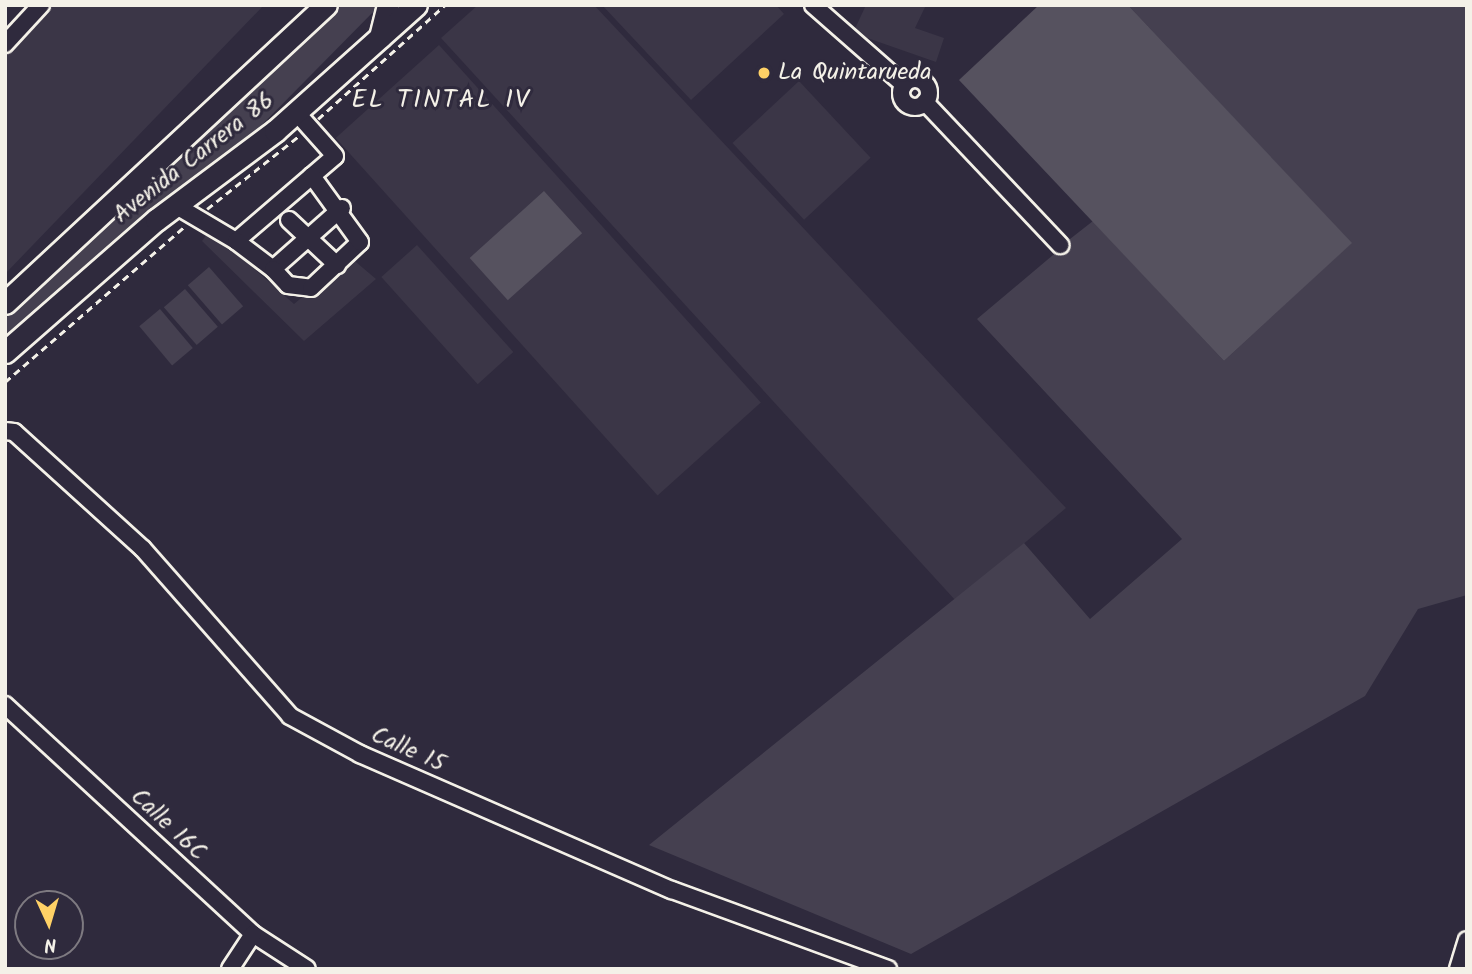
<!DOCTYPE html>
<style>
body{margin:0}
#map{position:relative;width:1472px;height:974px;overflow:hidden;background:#2f2a3d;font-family:Kalam,sans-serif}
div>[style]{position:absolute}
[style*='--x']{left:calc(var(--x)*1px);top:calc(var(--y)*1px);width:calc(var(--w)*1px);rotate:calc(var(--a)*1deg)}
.built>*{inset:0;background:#3b3647;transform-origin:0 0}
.green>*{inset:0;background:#454050;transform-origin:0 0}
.building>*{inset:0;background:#56525f;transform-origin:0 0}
.path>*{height:2.5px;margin-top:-1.25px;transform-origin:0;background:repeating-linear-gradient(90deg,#f4f1e8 0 7px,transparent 0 12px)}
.roads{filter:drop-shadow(2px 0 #f4f1e8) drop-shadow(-2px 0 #f4f1e8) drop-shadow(0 2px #f4f1e8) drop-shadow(0 -2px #f4f1e8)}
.minor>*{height:16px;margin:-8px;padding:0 8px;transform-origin:8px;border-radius:8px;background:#2f2a3d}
.minor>.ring{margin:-8px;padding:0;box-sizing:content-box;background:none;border:16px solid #2f2a3d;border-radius:50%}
.major>*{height:21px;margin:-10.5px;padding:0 10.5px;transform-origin:10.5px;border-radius:10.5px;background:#2f2a3d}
.dots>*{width:19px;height:19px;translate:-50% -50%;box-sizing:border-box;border:4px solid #2f2a3d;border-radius:50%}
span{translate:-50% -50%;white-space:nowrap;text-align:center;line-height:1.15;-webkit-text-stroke:6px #2f2a3d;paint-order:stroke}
.poi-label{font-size:24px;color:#f4f1e8}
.left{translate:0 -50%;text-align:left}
.street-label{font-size:24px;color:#f4f1e8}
.neighbourhood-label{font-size:26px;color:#f4f1e8;letter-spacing:2px}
.frame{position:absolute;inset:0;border:7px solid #f4f1e8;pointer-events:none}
.north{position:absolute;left:14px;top:890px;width:70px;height:70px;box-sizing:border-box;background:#2f2a3d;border:2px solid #7e7a81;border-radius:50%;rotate:176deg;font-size:19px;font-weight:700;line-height:28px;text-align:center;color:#f4f1e8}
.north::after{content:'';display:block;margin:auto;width:24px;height:32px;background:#ffd166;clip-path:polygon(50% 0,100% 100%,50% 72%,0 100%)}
</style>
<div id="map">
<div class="built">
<div style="clip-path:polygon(54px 5px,264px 5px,5px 274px,5px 56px)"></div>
<div style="clip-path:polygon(478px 5px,594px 5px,1066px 508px,956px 601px,441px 38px)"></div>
<div style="clip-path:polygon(602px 5px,776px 5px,784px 14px,691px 100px)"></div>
<div style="clip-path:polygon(866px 5px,926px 5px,915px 28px,944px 38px,936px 62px,853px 33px)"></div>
<div style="left:439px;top:45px;width:481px;height:139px;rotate:48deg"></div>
<div style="left:799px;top:81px;width:105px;height:91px;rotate:47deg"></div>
<div style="clip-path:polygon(210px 230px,294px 304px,350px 257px,376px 279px,304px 341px,202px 241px)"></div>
<div style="left:417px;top:245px;width:144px;height:48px;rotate:48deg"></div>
</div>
<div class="green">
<div style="clip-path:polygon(342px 5px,380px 5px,241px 146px,5px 337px,5px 319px,31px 290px)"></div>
<div style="clip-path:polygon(1128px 5px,1467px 5px,1467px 595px,1418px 609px,1365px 696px,911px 954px,649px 845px,1024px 543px,1090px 619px,1182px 539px,977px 319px,1053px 255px,1068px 253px,1070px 239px,1093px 221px,1224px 361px,1351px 243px)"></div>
<div style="left:209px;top:267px;width:52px;height:28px;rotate:49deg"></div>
<div style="left:185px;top:289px;width:50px;height:28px;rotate:49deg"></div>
<div style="left:160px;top:309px;width:51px;height:27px;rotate:50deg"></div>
</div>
<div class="building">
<div style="clip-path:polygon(1039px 5px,1128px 5px,1352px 243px,1224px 361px,959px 80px)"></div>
<div style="left:544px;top:191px;width:57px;height:100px;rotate:48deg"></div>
</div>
<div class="path">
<div style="--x:318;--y:119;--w:171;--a:-41.9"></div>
<div style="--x:207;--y:209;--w:119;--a:-38.5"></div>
<div style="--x:5;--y:382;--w:238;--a:-40.9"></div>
</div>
<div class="roads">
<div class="minor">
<div style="--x:813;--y:5;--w:121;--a:41.3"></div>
<div style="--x:5;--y:44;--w:53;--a:-47.3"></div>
<div class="ring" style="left:901px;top:79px;width:12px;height:12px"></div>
<div style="--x:925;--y:102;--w:197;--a:46.6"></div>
<div style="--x:175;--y:205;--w:71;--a:30.5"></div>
<div style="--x:236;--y:241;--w:130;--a:-40.6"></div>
<div style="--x:335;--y:156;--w:59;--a:-131.6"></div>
<div style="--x:289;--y:220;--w:66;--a:43.2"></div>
<div style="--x:236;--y:241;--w:46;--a:37.1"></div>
<div style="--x:273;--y:269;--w:92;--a:-41.5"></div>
<div style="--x:273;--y:269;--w:22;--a:47"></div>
<div style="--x:288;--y:285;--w:23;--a:7"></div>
<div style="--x:311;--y:288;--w:67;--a:-43.2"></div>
<div style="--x:360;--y:242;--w:82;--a:-126"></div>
<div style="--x:5;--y:431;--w:9;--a:6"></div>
<div style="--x:14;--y:432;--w:174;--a:42.2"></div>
<div style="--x:143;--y:549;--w:222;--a:48.6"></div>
<div style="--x:290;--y:716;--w:80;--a:28.5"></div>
<div style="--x:360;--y:754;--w:340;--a:23.6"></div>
<div style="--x:672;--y:890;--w:230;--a:20.1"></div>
<div style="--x:5;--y:705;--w:338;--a:42.7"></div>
<div style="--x:253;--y:934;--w:64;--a:32.9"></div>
<div style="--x:230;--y:969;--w:42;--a:-56.7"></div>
<div style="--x:1458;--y:969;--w:30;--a:-73"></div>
</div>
<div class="major">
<div style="--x:380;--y:37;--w:33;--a:-76"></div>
<div style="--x:5;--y:303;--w:438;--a:-42.9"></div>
<div style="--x:5;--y:352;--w:201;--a:-41.2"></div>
<div style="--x:156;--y:220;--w:149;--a:-36.8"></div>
<div style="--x:275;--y:131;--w:189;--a:-41.8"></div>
</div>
</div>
<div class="dots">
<div style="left:764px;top:73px;background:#ffd166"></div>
</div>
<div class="poi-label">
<span class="left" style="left:778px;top:73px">La Quintarueda</span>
</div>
<div class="street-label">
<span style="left:194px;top:158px;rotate:-38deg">Avenida Carrera 86</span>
<span style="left:408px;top:750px;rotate:24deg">Calle 15</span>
<span style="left:168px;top:825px;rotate:43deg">Calle 16C</span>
</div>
<div class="neighbourhood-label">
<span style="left:441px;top:101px">EL TINTAL IV</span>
</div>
<div class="frame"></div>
<div class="north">N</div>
</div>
